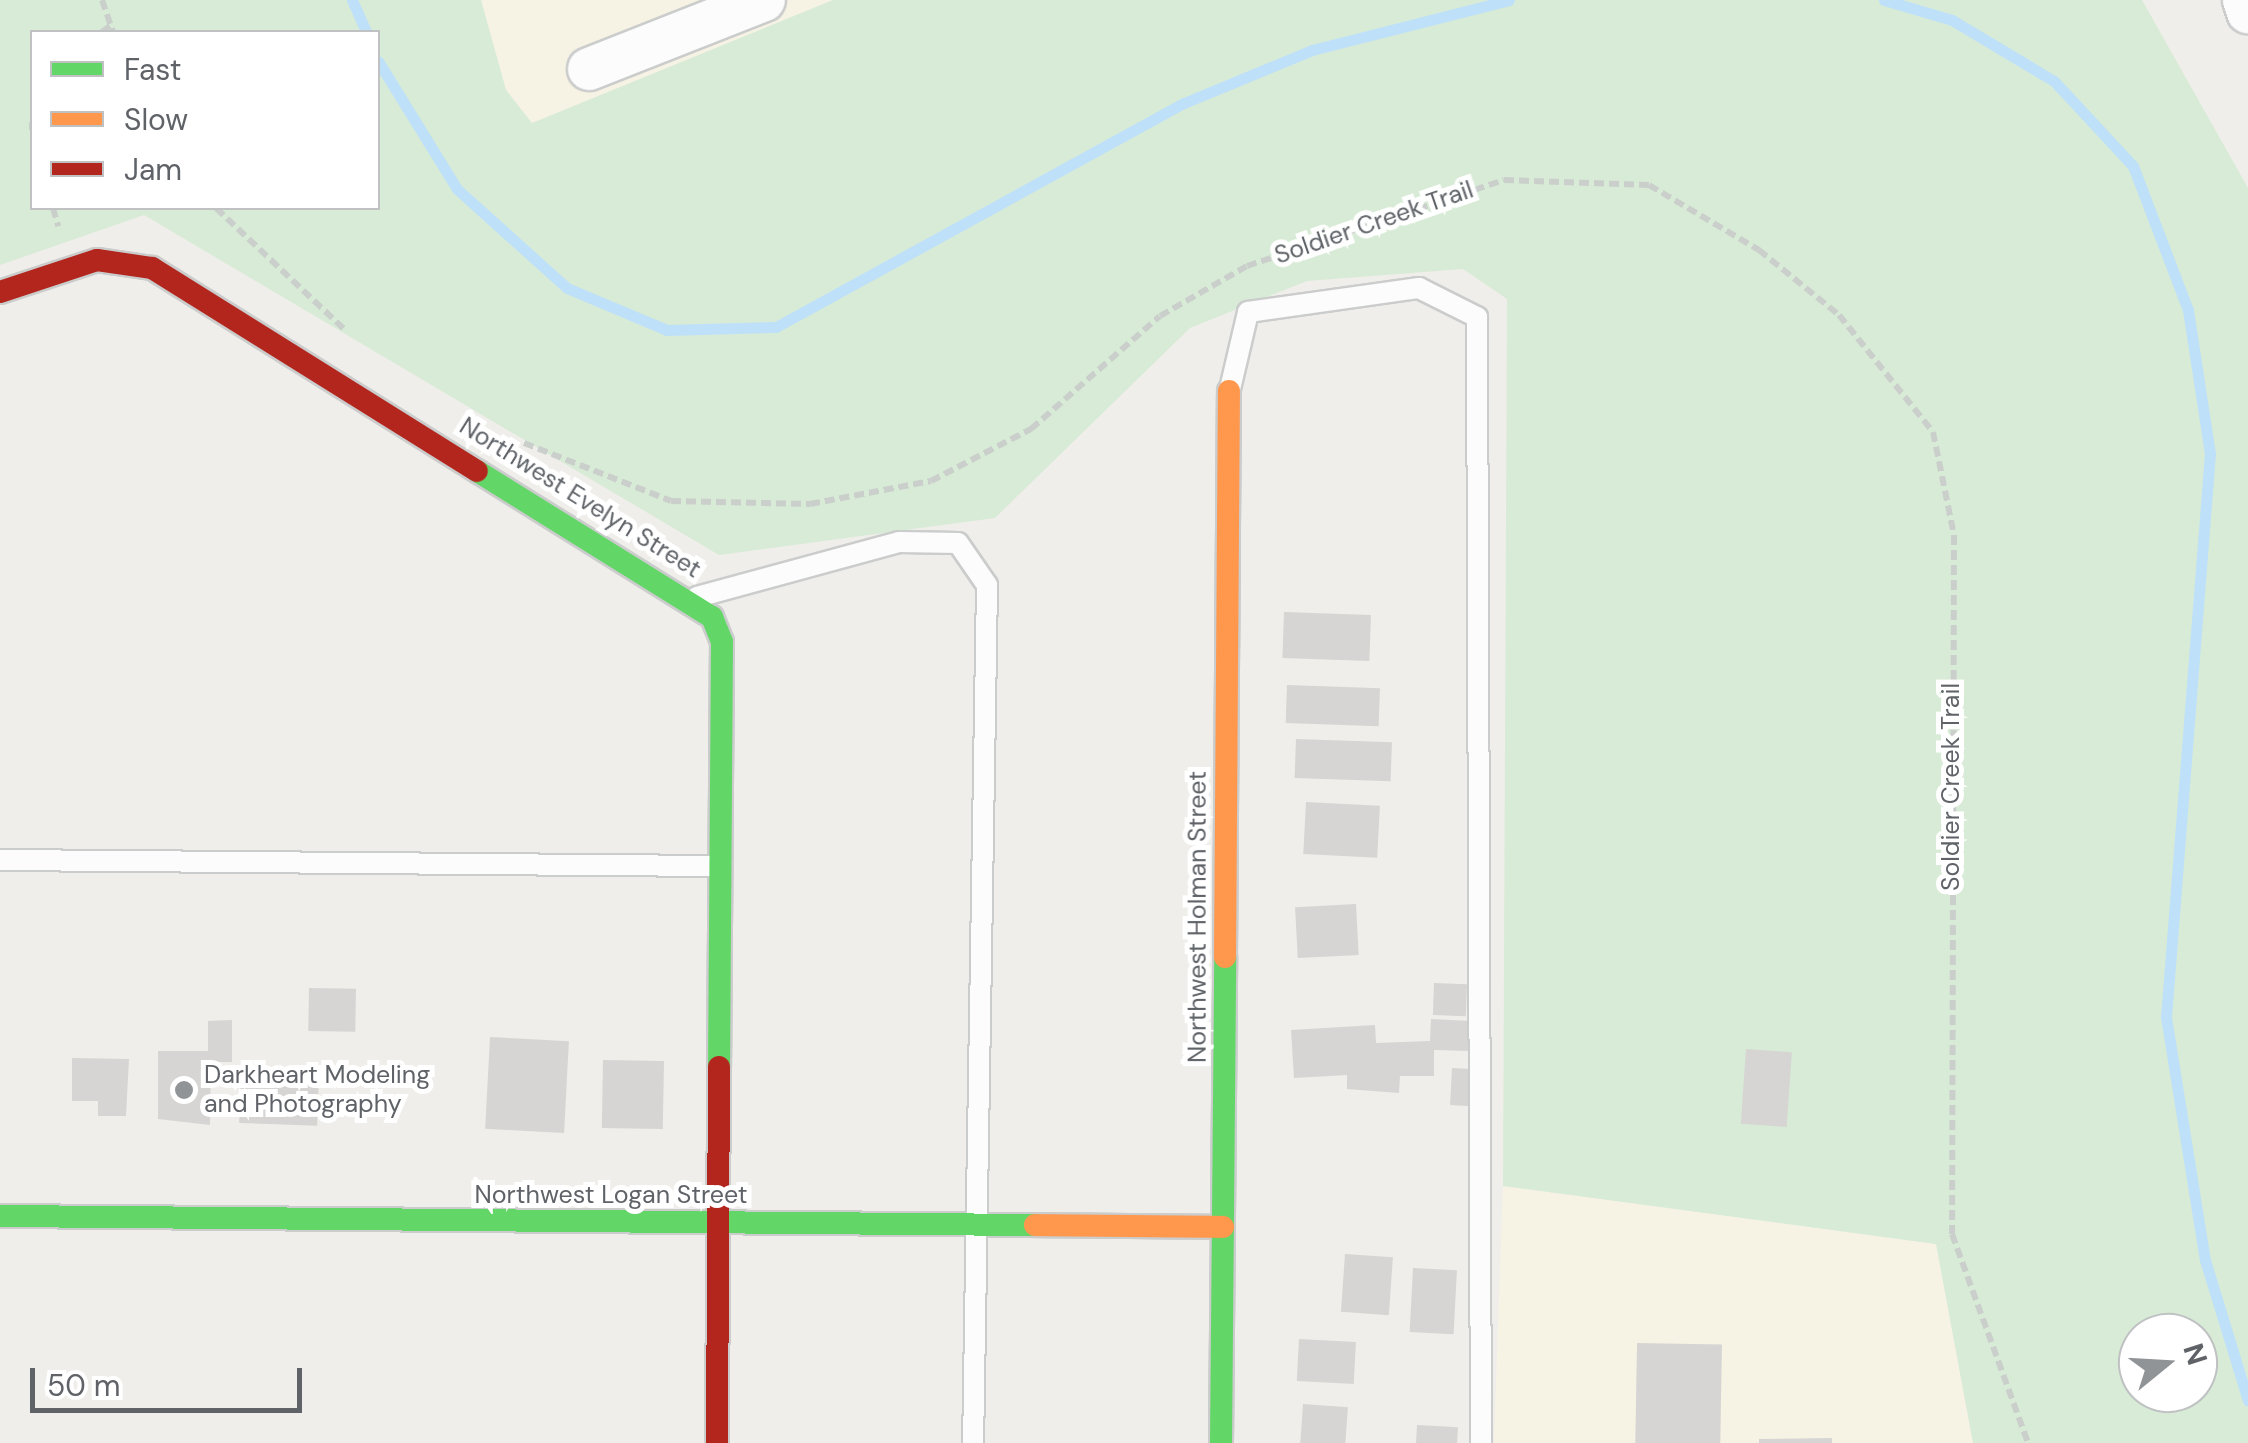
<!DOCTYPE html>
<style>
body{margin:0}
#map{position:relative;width:2248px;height:1443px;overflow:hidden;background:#efeeea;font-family:"DM Sans",sans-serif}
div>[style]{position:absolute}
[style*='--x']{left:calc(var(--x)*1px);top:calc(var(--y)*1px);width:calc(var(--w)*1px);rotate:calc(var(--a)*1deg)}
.commercial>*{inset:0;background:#f7f3e4}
.green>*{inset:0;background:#d8ebd6}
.stream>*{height:11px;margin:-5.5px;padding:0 5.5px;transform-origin:5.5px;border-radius:5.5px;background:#bfe0f9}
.building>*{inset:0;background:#d6d5d3;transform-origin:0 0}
.path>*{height:6px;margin-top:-3px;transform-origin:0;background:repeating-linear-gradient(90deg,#cacfcc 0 10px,transparent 0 15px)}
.roads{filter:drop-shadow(2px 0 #cbcccc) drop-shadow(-2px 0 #cbcccc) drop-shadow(0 2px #cbcccc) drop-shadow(0 -2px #cbcccc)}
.lane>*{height:20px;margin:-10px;padding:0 10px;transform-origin:10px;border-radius:10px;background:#fdfcfc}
.street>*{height:42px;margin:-21px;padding:0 21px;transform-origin:21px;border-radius:21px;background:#fdfcfc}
.fast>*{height:22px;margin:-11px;padding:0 11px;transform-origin:11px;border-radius:11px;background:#63d668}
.slow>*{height:22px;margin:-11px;padding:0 11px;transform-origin:11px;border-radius:11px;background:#ff974d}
.jam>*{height:22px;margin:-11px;padding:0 11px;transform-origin:11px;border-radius:11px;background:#b3261e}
.dots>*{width:28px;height:28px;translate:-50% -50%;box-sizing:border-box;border:5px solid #fff;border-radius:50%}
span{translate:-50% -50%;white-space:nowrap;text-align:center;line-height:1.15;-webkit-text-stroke:10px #fff;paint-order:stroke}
.street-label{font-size:25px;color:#5f6368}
.poi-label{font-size:25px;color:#5f6368}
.left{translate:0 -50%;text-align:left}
.legend{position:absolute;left:30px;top:30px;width:350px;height:180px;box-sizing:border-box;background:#fff;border:2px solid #bfc1c3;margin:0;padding:12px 18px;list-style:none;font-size:30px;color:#5f6368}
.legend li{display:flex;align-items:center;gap:20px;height:50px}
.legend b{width:50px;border:2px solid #bfc1c3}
.north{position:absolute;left:2118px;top:1313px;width:100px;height:100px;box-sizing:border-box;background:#fff;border:2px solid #bfc1c3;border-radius:50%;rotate:72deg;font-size:28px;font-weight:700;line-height:40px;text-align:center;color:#5f6368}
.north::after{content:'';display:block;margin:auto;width:35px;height:45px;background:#919496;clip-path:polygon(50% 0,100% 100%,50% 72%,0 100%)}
.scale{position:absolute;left:30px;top:1368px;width:272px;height:45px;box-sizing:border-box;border:5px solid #5f6368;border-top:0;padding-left:12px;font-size:30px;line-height:35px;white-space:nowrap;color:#5f6368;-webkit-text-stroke:8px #fff;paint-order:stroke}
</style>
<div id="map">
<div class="commercial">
<div style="clip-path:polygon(481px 0,833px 0,532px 124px,506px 90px)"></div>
<div style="clip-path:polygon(1503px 1186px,1936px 1244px,1973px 1443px,1494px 1443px)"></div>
</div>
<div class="green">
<div style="clip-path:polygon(evenodd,0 0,481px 0,506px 90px,532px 123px,833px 0,2142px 0,2248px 188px,2248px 1443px,1973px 1443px,1936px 1244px,1503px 1186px,1507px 299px,1463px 269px,1307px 281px,1190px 328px,995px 518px,719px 555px,144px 215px,0 265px,0 0,32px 32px,378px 32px,378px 208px,32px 208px,32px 32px,0 0,2138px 1333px,2198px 1333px,2198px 1393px,2138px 1393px,2138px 1333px)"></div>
</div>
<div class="stream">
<div style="--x:352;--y:0;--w:35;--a:66"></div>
<div style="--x:1884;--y:0;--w:71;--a:16.4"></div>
<div style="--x:1952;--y:20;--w:119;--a:30.9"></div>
<div style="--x:2054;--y:81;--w:116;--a:47.1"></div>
<div style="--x:2133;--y:166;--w:154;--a:69.1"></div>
<div style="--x:2188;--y:310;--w:145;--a:81.3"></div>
<div style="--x:2210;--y:453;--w:566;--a:94.46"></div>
<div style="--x:2166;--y:1017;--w:246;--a:80.9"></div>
<div style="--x:2205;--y:1260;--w:147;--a:73"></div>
<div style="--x:378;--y:61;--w:150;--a:58.3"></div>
<div style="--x:457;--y:189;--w:148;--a:42"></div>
<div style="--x:567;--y:288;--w:108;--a:22.8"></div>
<div style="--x:667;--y:330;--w:109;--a:-1.6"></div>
<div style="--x:776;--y:327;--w:465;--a:-28.8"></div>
<div style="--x:1184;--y:103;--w:139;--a:-22.5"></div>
<div style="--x:1312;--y:50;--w:203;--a:-14.2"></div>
</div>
<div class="building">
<div style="left:1284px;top:612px;width:87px;height:46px;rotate:2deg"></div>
<div style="left:1287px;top:685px;width:93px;height:38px;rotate:2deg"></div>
<div style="left:1296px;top:739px;width:96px;height:39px;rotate:2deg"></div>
<div style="left:1306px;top:802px;width:74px;height:52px;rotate:3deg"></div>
<div style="left:1356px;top:904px;width:51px;height:61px;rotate:87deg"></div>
<div style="left:1434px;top:983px;width:33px;height:32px;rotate:2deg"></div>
<div style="left:309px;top:988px;width:47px;height:43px;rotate:1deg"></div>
<div style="clip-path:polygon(1431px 1019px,1470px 1021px,1470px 1051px,1434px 1050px,1434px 1076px,1400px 1076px,1399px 1093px,1347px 1089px,1347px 1075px,1294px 1078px,1291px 1030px,1375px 1025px,1376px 1043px,1430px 1041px)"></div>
<div style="clip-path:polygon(232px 1020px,232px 1062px,211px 1062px,210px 1125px,158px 1119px,158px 1051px,208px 1051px,208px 1021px)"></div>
<div style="left:490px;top:1037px;width:79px;height:92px;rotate:3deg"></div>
<div style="left:1746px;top:1049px;width:46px;height:75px;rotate:4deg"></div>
<div style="clip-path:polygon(72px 1058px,129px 1059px,126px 1116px,98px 1116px,98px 1101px,72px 1101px)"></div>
<div style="left:603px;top:1060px;width:61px;height:68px;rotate:1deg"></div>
<div style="left:1452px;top:1068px;width:18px;height:37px;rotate:3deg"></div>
<div style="left:241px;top:1071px;width:78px;height:52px;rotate:2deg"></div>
<div style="left:1345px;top:1254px;width:48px;height:58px;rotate:4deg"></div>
<div style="left:1413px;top:1268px;width:44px;height:64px;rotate:3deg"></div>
<div style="left:1299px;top:1339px;width:57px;height:42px;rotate:3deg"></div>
<div style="left:1637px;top:1343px;width:85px;height:100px;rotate:1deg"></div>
<div style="left:1303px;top:1404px;width:45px;height:39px;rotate:4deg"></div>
<div style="left:1417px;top:1425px;width:41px;height:18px;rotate:3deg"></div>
<div style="clip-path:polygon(1832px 1438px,1832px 1443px,1759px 1443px,1759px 1439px)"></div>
</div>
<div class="path">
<div style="--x:102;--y:0;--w:34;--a:71"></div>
<div style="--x:102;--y:32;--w:10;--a:-37"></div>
<div style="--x:32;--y:122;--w:8;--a:90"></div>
<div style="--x:53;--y:208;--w:19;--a:74"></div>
<div style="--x:216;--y:208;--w:178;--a:43.4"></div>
<div style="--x:524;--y:443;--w:158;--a:21.5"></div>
<div style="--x:671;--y:501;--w:139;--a:1.2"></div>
<div style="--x:810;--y:504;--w:123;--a:-10.8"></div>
<div style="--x:931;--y:481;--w:113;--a:-27.5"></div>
<div style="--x:1031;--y:429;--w:171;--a:-41.2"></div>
<div style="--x:1160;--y:316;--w:100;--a:-29.9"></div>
<div style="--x:1247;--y:266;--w:271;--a:-18.5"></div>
<div style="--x:1504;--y:180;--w:145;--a:2"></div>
<div style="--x:1649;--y:185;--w:128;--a:30.6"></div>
<div style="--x:1759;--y:250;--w:103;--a:39.1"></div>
<div style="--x:1839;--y:315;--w:150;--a:51.2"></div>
<div style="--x:1933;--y:432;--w:105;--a:78.5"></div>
<div style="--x:1954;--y:535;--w:699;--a:90.16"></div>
<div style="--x:1952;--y:1234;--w:222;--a:70"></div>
</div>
<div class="roads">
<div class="lane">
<div style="--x:1230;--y:389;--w:79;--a:-76.8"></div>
<div style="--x:1248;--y:312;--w:173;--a:-8"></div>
<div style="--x:1419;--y:288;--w:65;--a:26.6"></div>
<div style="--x:1477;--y:317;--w:1126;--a:89.8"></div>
<div style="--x:697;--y:597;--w:209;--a:-15.2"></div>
<div style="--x:899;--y:542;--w:59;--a:1"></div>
<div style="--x:958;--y:543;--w:51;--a:55.4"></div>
<div style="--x:987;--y:585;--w:858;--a:90.93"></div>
<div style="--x:0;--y:860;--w:717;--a:0.48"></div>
</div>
<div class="street">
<div style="--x:2244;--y:0;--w:13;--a:72"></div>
<div style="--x:589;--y:69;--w:188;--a:-21.5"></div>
</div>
<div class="fast">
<div style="--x:477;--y:471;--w:277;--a:31.9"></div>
<div style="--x:712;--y:617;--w:27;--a:68"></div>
<div style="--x:722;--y:642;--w:425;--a:90.4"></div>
<div style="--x:0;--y:1216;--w:1035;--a:0.5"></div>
<div style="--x:1221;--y:1443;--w:486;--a:-89.5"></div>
</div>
<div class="slow">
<div style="--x:1225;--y:957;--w:566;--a:-89.6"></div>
<div style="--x:1035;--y:1225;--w:188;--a:0.6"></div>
</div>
<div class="jam">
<div style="--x:0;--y:292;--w:102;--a:-18.3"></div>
<div style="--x:97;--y:260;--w:56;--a:8.3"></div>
<div style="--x:152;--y:268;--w:383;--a:32"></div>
<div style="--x:717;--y:1443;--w:376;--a:-89.7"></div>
</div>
</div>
<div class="dots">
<div style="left:184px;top:1090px;background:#919496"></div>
</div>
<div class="street-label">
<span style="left:1374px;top:223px;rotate:-19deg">Soldier Creek Trail</span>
<span style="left:580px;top:498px;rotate:32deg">Northwest Evelyn Street</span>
<span style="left:1951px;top:787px;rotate:-90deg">Soldier Creek Trail</span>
<span style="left:1198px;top:917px;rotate:-90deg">Northwest Holman Street</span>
<span style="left:611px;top:1195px">Northwest Logan Street</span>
</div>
<div class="poi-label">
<span class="left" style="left:204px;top:1090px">Darkheart Modeling<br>and Photography</span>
</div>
<ul class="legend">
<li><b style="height:12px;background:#63d668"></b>Fast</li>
<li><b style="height:12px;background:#ff974d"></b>Slow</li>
<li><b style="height:12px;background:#b3261e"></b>Jam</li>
</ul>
<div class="north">N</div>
<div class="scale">50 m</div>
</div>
